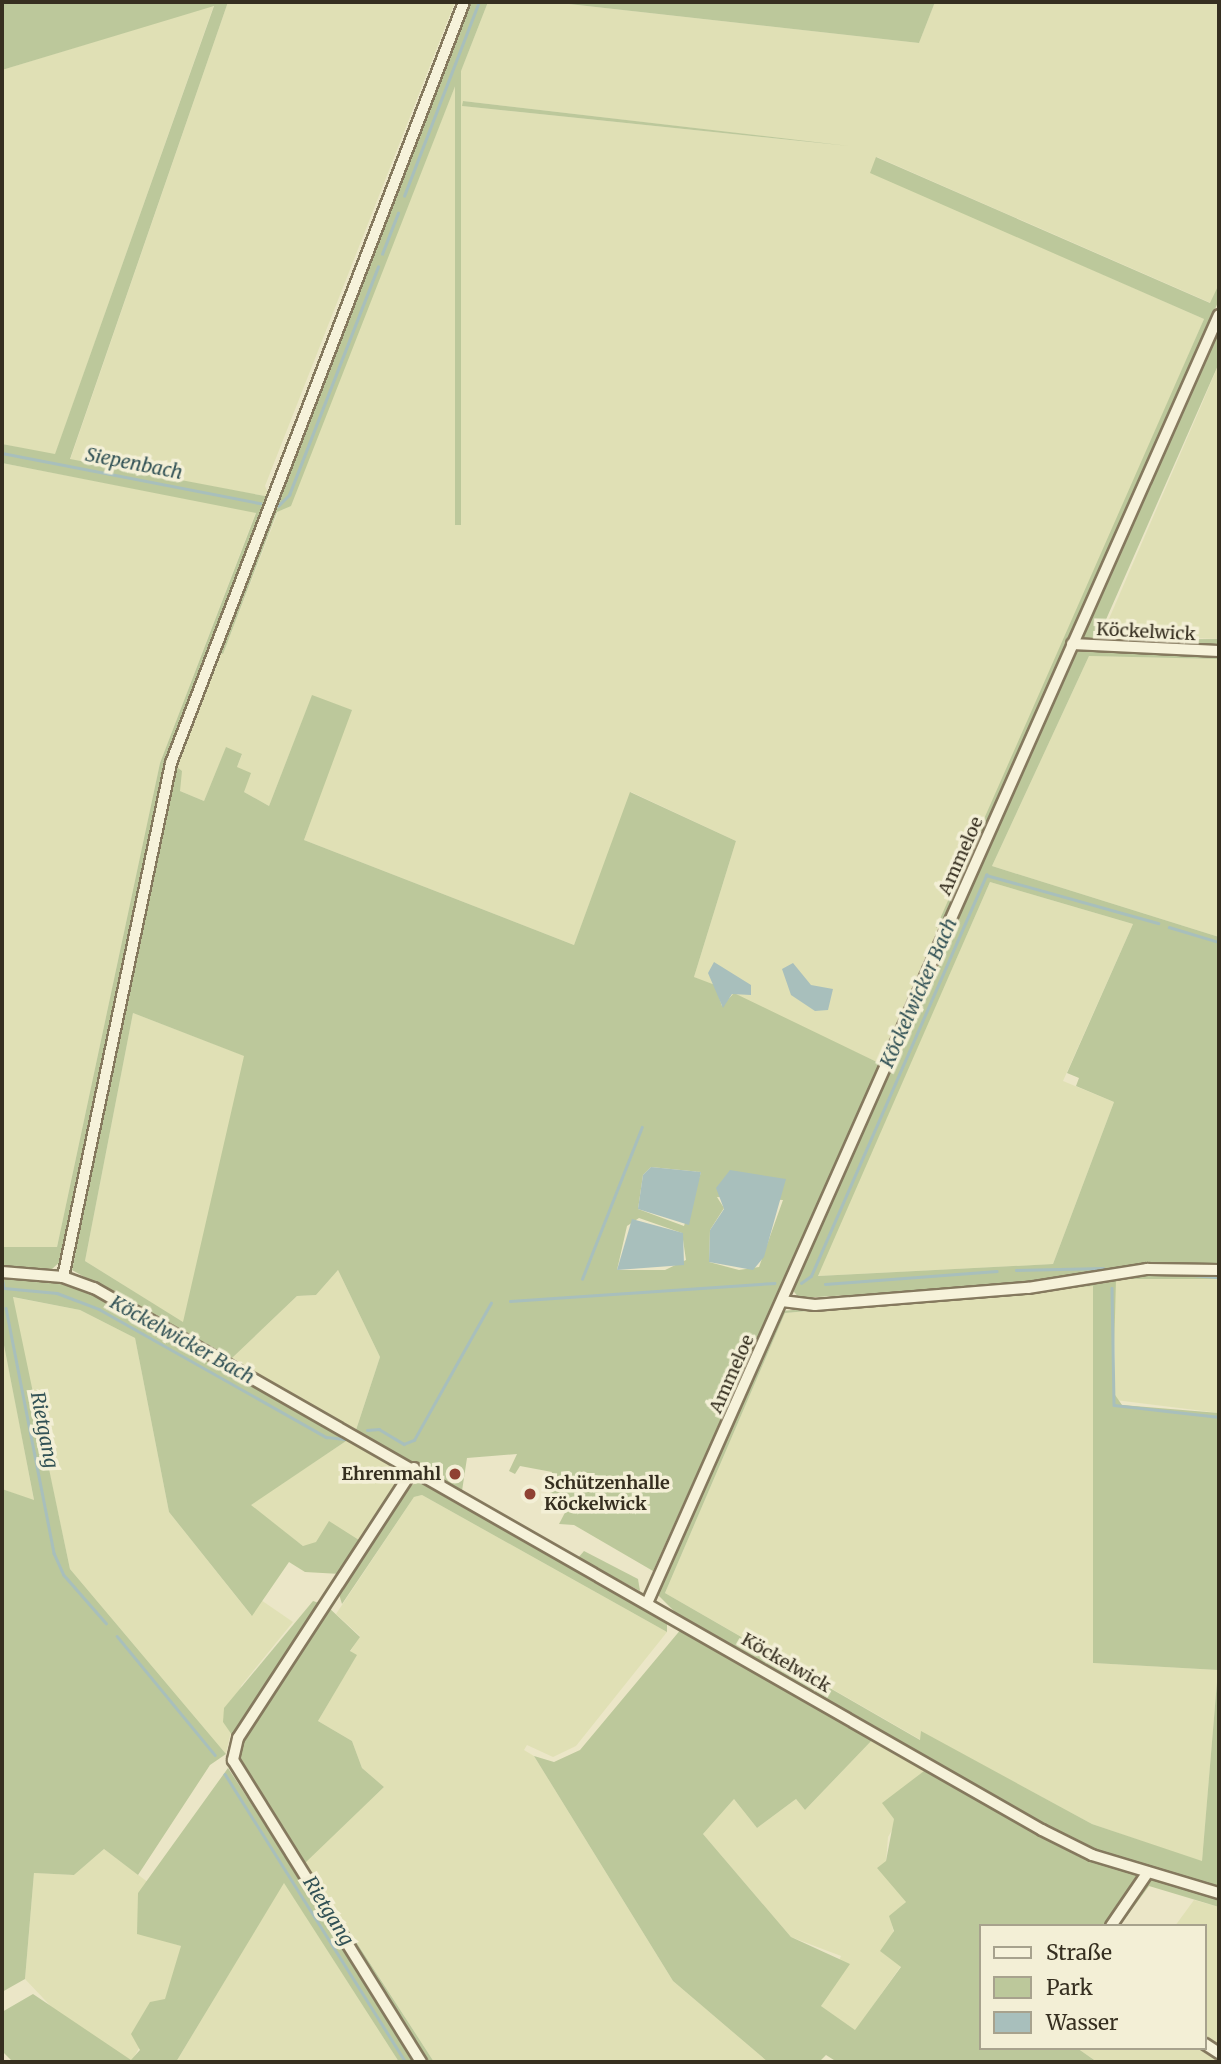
<!DOCTYPE html>
<meta charset="utf-8">
<style>
body{margin:0}
#map{position:relative;width:1221px;height:2064px;overflow:hidden;background:#ebe6c7;font-family:Merriweather,serif}
div>[style]{position:absolute}
[style*='--x']{left:calc(var(--x)*1px);top:calc(var(--y)*1px);width:calc(var(--w)*1px);rotate:calc(var(--a)*1deg)}
.farmland>*{inset:0;background:#e0e0b5}
.green>*{inset:0;background:#bcc89b;transform-origin:0 0}
.water>*{inset:0;background:#a8bfbc}
.stream>*{height:2.5px;margin:-1.25px;padding:0 1.25px;transform-origin:1.25px;border-radius:1.25px;background:#a8bfbc}
.roads{filter:drop-shadow(2px 0 #85795e) drop-shadow(-2px 0 #85795e) drop-shadow(0 2px #85795e) drop-shadow(0 -2px #85795e)}
.minor>*{height:10px;margin:-5px;padding:0 5px;transform-origin:5px;border-radius:5px;background:#f6f2da}
.dots>*{width:19px;height:19px;translate:-50% -50%;box-sizing:border-box;border:4px solid #f3efd6;border-radius:50%}
span{translate:-50% -50%;white-space:nowrap;text-align:center;line-height:1.15;-webkit-text-stroke:7px #f3efd6;paint-order:stroke}
.street-label{font-size:18px;color:#362f20}
.poi-label{font-size:18px;color:#362f20;font-weight:700}
.right{translate:-100% -50%;text-align:right}
.left{translate:0 -50%;text-align:left}
.water-label{font-size:19px;color:#315155;font-style:italic}
.frame{position:absolute;inset:0;border:4px solid #362f20;pointer-events:none}
.legend{position:absolute;left:979px;top:1924px;width:228px;height:126px;box-sizing:border-box;background:#f3efd6;border:2px solid #a7a28d;margin:0;padding:9px 12px;list-style:none;font-size:21px;color:#362f20}
.legend li{display:flex;align-items:center;gap:14px;height:35px}
.legend b{width:35px;border:2px solid #a7a28d}
</style>
<div id="map">
<div class="farmland">
<div style="clip-path:polygon(228px 2px,455px 2px,265px 486px,270px 497px,70px 460px)"></div>
<div style="clip-path:polygon(evenodd,488px 2px,551px 2px,919px 43px,935px 2px,1219px 2px,1219px 284px,1211px 303px,877px 157px,871px 172px,1204px 319px,881px 1064px,694px 977px,736px 841px,631px 792px,574px 945px,304px 840px,351px 710px,312px 696px,269px 806px,244px 792px,237px 767px,242px 755px,226px 748px,204px 801px,180px 791px,173px 764px,217px 652px,223px 654px,278px 512px,327px 411px,488px 2px,463px 101px,848px 146px,463px 106px,463px 101px)"></div>
<div style="clip-path:polygon(214px 5px,55px 455px,2px 444px,2px 70px)"></div>
<div style="clip-path:polygon(1219px 363px,1219px 639px,1102px 635px,1201px 406px)"></div>
<div style="clip-path:polygon(2px 463px,256px 512px,160px 763px,57px 1247px,47px 1252px,2px 1247px)"></div>
<div style="clip-path:polygon(1089px 656px,1219px 659px,1219px 937px,992px 866px)"></div>
<div style="clip-path:polygon(990px 882px,1133px 924px,1063px 1081px,1114px 1102px,1053px 1264px,817px 1276px)"></div>
<div style="clip-path:polygon(133px 1013px,245px 1056px,184px 1323px,85px 1261px)"></div>
<div style="clip-path:polygon(338px 1270px,380px 1357px,356px 1430px,231px 1359px,297px 1296px,316px 1295px)"></div>
<div style="clip-path:polygon(1168px 1276px,1219px 1279px,1219px 1413px,1115px 1400px,1115px 1279px)"></div>
<div style="clip-path:polygon(1093px 1286px,1093px 1663px,1218px 1670px,1202px 1862px,1092px 1824px,921px 1732px,921px 1740px,665px 1593px,785px 1313px)"></div>
<div style="clip-path:polygon(12px 1297px,80px 1310px,135px 1338px,169px 1512px,251px 1615px,261px 1600px,293px 1622px,241px 1686px,226px 1754px,70px 1569px)"></div>
<div style="clip-path:polygon(2px 1335px,21px 1432px,34px 1501px,2px 1489px)"></div>
<div style="clip-path:polygon(352px 1437px,404px 1473px,362px 1542px,303px 1546px,250px 1505px)"></div>
<div style="clip-path:polygon(422px 1495px,667px 1632px,576px 1746px,553px 1757px,527px 1745px,524px 1750px,534px 1756px,673px 1981px,768px 2062px,434px 2062px,305px 1862px,384px 1787px,362px 1768px,352px 1741px,318px 1721px,356px 1656px,350px 1652px,360px 1636px,336px 1614px,414px 1497px)"></div>
<div style="clip-path:polygon(875px 1737px,928px 1768px,888px 1837px,886px 1861px,906px 1902px,890px 1916px,901px 1966px,855px 2031px,821px 2006px,841px 1956px,791px 1937px,703px 1834px,734px 1799px,757px 1828px,796px 1799px,805px 1810px)"></div>
<div style="clip-path:polygon(104px 1849px,149px 1883px,138px 1893px,145px 1935px,181px 1946px,177px 1978px,132px 2061px,61px 2017px,25px 1979px,34px 1873px,74px 1875px)"></div>
<div style="clip-path:polygon(284px 1882px,399px 2062px,176px 2062px)"></div>
<div style="clip-path:polygon(1194px 1900px,1219px 1907px,1219px 2049px,1205px 2039px,1205px 1926px,1175px 1926px)"></div>
<div style="clip-path:polygon(1077px 2048px,1205px 2048px,1219px 2062px,1097px 2062px)"></div>
</div>
<div class="green">
<div style="clip-path:polygon(2px 2px,228px 2px,70px 459px,270px 497px,171px 756px,63px 1259px,52px 1269px,2px 1267px,2px 1247px,57px 1247px,160px 763px,256px 513px,2px 463px,2px 444px,55px 454px,214px 6px,2px 70px)"></div>
<div style="left:455px;top:2px;width:6px;height:523px"></div>
<div style="clip-path:polygon(467px 2px,488px 2px,291px 506px,277px 512px,223px 654px,217px 652px)"></div>
<div style="clip-path:polygon(551px 2px,935px 2px,919px 43px)"></div>
<div style="clip-path:polygon(463px 101px,849px 146px,462px 106px)"></div>
<div style="clip-path:polygon(876px 157px,1210px 303px,1219px 284px,1219px 300px,944px 924px,936px 928px,1204px 319px,870px 173px)"></div>
<div style="clip-path:polygon(1219px 318px,1219px 363px,1097px 640px,1219px 639px,1219px 647px,1086px 640px,1080px 634px)"></div>
<div style="clip-path:polygon(evenodd,1078px 648px,1219px 652px,1219px 659px,1089px 656px,992px 866px,1219px 937px,1219px 1267px,1162px 1264px,1029px 1285px,799px 1298px,791px 1288px,1078px 648px,990px 882px,1133px 924px,1067px 1073px,1079px 1078px,1076px 1086px,1114px 1102px,1053px 1264px,818px 1276px,990px 882px)"></div>
<div style="clip-path:polygon(evenodd,312px 695px,352px 710px,304px 840px,574px 945px,630px 792px,736px 841px,694px 977px,715px 985px,722px 1006px,734px 993px,881px 1064px,653px 1571px,574px 1525px,559px 1524px,570px 1503px,544px 1489px,552px 1472px,520px 1466px,515px 1474px,509px 1471px,517px 1454px,467px 1458px,462px 1491px,356px 1430px,380px 1357px,338px 1270px,316px 1295px,297px 1296px,231px 1359px,72px 1270px,173px 764px,182px 771px,180px 791px,204px 801px,226px 747px,242px 754px,237px 767px,251px 773px,244px 792px,269px 806px,312px 695px,133px 1013px,244px 1056px,183px 1322px,85px 1261px,133px 1013px,312px 695px,651px 1167px,701px 1172px,684px 1226px,638px 1209px,643px 1175px,651px 1167px,312px 695px,717px 1197px,783px 1200px,759px 1267px,739px 1270px,709px 1262px,710px 1230px,724px 1208px,717px 1197px,312px 695px,639px 1218px,682px 1233px,686px 1260px,665px 1270px,617px 1270px,627px 1226px,639px 1218px)"></div>
<div style="clip-path:polygon(evenodd,1147px 1272px,1219px 1272px,1219px 1279px,1116px 1279px,1113px 1392px,1122px 1405px,1219px 1413px,1219px 1889px,1106px 1855px,1045px 1827px,679px 1616px,658px 1595px,781px 1311px,1022px 1291px,1147px 1272px,1093px 1286px,1093px 1663px,1218px 1670px,1202px 1861px,1092px 1824px,921px 1731px,920px 1740px,665px 1593px,785px 1313px,1093px 1286px)"></div>
<div style="clip-path:polygon(2px 1276px,63px 1281px,97px 1293px,352px 1437px,251px 1505px,303px 1546px,316px 1542px,329px 1521px,362px 1542px,340px 1574px,305px 1572px,289px 1562px,252px 1616px,169px 1512px,135px 1338px,80px 1310px,13px 1297px,70px 1569px,226px 1754px,210px 1765px,138px 1875px,104px 1849px,74px 1875px,34px 1873px,25px 1979px,2px 1992px,2px 1489px,34px 1500px,2px 1335px)"></div>
<div style="clip-path:polygon(418px 1481px,667px 1620px,667px 1632px,422px 1495px,414px 1497px,342px 1604px,338px 1591px,404px 1491px)"></div>
<div style="clip-path:polygon(584px 1551px,638px 1579px,640px 1591px,578px 1558px)"></div>
<div style="clip-path:polygon(313px 1601px,322px 1604px,234px 1738px,223px 1722px,224px 1708px)"></div>
<div style="clip-path:polygon(327px 1606px,360px 1637px,350px 1651px,357px 1655px,318px 1721px,352px 1741px,362px 1768px,384px 1787px,305px 1863px,434px 2062px,426px 2062px,239px 1768px,241px 1740px)"></div>
<div style="clip-path:polygon(682px 1628px,875px 1737px,805px 1810px,796px 1799px,757px 1828px,734px 1799px,703px 1834px,791px 1937px,850px 1964px,821px 2006px,855px 2030px,901px 1967px,880px 1951px,894px 1931px,889px 1916px,906px 1902px,877px 1868px,886px 1861px,894px 1819px,882px 1803px,928px 1768px,1070px 1849px,1137px 1875px,1105px 1926px,981px 1926px,981px 2048px,1077px 2048px,1097px 2062px,837px 2062px,826px 2055px,819px 2062px,768px 2062px,673px 1981px,534px 1756px,554px 1762px,580px 1750px)"></div>
<div style="clip-path:polygon(228px 1768px,420px 2062px,399px 2062px,284px 1883px,176px 2062px,13px 2062px,2px 2051px,2px 2012px,33px 1994px,131px 2060px,140px 2050px,131px 2034px,150px 2002px,165px 1999px,181px 1946px,137px 1934px,138px 1893px)"></div>
<div style="clip-path:polygon(1151px 1879px,1219px 1898px,1219px 1907px,1149px 1886px,1127px 1916px,1123px 1912px)"></div>
</div>
<div class="water">
<div style="clip-path:polygon(714px 962px,751px 985px,751px 995px,732px 994px,723px 1008px,708px 973px)"></div>
<div style="clip-path:polygon(793px 963px,811px 985px,833px 989px,828px 1010px,815px 1011px,791px 995px,782px 969px)"></div>
<div style="clip-path:polygon(651px 1167px,701px 1172px,689px 1225px,638px 1209px,643px 1175px)"></div>
<div style="clip-path:polygon(730px 1170px,786px 1179px,764px 1257px,753px 1270px,709px 1262px,710px 1230px,724px 1209px,716px 1188px)"></div>
<div style="clip-path:polygon(632px 1219px,683px 1233px,684px 1265px,617px 1270px)"></div>
</div>
<div class="stream">
<div style="--x:404;--y:196;--w:208;--a:-68.9"></div>
<div style="--x:382;--y:254;--w:44;--a:-68.7"></div>
<div style="--x:2;--y:453;--w:263;--a:11"></div>
<div style="--x:278;--y:506;--w:16;--a:-45"></div>
<div style="--x:289;--y:495;--w:245;--a:-68.7"></div>
<div style="--x:1169;--y:927;--w:52;--a:16.7"></div>
<div style="--x:1016;--y:1270;--w:87;--a:-1.3"></div>
<div style="--x:1181;--y:1274;--w:38;--a:5"></div>
<div style="--x:582;--y:1279;--w:163;--a:-68.5"></div>
<div style="--x:3;--y:1282;--w:6;--a:81"></div>
<div style="--x:4;--y:1288;--w:53;--a:5.4"></div>
<div style="--x:57;--y:1293;--w:45;--a:20.9"></div>
<div style="--x:99;--y:1309;--w:261;--a:29.4"></div>
<div style="--x:326;--y:1437;--w:19;--a:6"></div>
<div style="--x:801;--y:1283;--w:12;--a:-35"></div>
<div style="--x:811;--y:1276;--w:438;--a:-66.4"></div>
<div style="--x:986;--y:875;--w:179;--a:15.6"></div>
<div style="--x:825;--y:1284;--w:172;--a:-4.3"></div>
<div style="--x:1112;--y:1288;--w:117;--a:89"></div>
<div style="--x:1114;--y:1405;--w:106;--a:6.5"></div>
<div style="--x:510;--y:1301;--w:265;--a:-3.9"></div>
<div style="--x:6;--y:1308;--w:250;--a:78.9"></div>
<div style="--x:54;--y:1553;--w:24;--a:66"></div>
<div style="--x:64;--y:1575;--w:64;--a:48.8"></div>
<div style="--x:367;--y:1430;--w:12;--a:-5"></div>
<div style="--x:379;--y:1429;--w:29;--a:31"></div>
<div style="--x:404;--y:1444;--w:11;--a:-22"></div>
<div style="--x:414;--y:1440;--w:157;--a:-60.7"></div>
<div style="--x:117;--y:1636;--w:154;--a:50.5"></div>
<div style="--x:225;--y:1774;--w:340;--a:57.9"></div>
</div>
<div class="roads">
<div class="minor">
<div style="--x:1072;--y:644;--w:147;--a:2.7"></div>
<div style="--x:2;--y:1272;--w:61;--a:4.7"></div>
<div style="--x:63;--y:1277;--w:33;--a:20"></div>
<div style="--x:94;--y:1288;--w:1092;--a:29.76"></div>
<div style="--x:1042;--y:1830;--w:56;--a:26.6"></div>
<div style="--x:1092;--y:1855;--w:133;--a:16.7"></div>
<div style="--x:63;--y:1277;--w:525;--a:-78.13"></div>
<div style="--x:171;--y:763;--w:815;--a:-68.94"></div>
<div style="--x:782;--y:1301;--w:33;--a:7"></div>
<div style="--x:815;--y:1305;--w:214;--a:-4.6"></div>
<div style="--x:1028;--y:1288;--w:121;--a:-9.1"></div>
<div style="--x:1147;--y:1269;--w:72;--a:0.8"></div>
<div style="--x:414;--y:1468;--w:322;--a:123.1"></div>
<div style="--x:238;--y:1738;--w:23;--a:103"></div>
<div style="--x:233;--y:1760;--w:356;--a:58.1"></div>
<div style="--x:648;--y:1601;--w:1407;--a:-66.06"></div>
<div style="--x:1111;--y:1926;--w:65;--a:-55.6"></div>
<div style="--x:1205;--y:2044;--w:17;--a:33"></div>
</div>
</div>
<div class="dots">
<div style="left:455px;top:1474px;background:#8f4133"></div>
<div style="left:530px;top:1494px;background:#8f4133"></div>
</div>
<div class="street-label">
<span style="left:1146px;top:632px;rotate:3deg">Köckelwick</span>
<span style="left:961px;top:856px;rotate:-66deg">Ammeloe</span>
<span style="left:732px;top:1374px;rotate:-66deg">Ammeloe</span>
<span style="left:786px;top:1663px;rotate:30deg">Köckelwick</span>
</div>
<div class="poi-label">
<span class="right" style="left:441px;top:1474px">Ehrenmahl</span>
<span class="left" style="left:544px;top:1494px">Schützenhalle<br>Köckelwick</span>
</div>
<div class="water-label">
<span style="left:134px;top:464px;rotate:11deg">Siepenbach</span>
<span style="left:919px;top:993px;rotate:-66deg">Köckelwicker Bach</span>
<span style="left:182px;top:1340px;rotate:29deg">Köckelwicker Bach</span>
<span style="left:44px;top:1430px;rotate:79deg">Rietgang</span>
<span style="left:328px;top:1911px;rotate:58deg">Rietgang</span>
</div>
<div class="frame"></div>
<ul class="legend">
<li><b style="height:9px;background:#f6f2da"></b>Straße</li>
<li><b style="height:19px;background:#bcc89b"></b>Park</li>
<li><b style="height:19px;background:#a8bfbc"></b>Wasser</li>
</ul>
</div>
